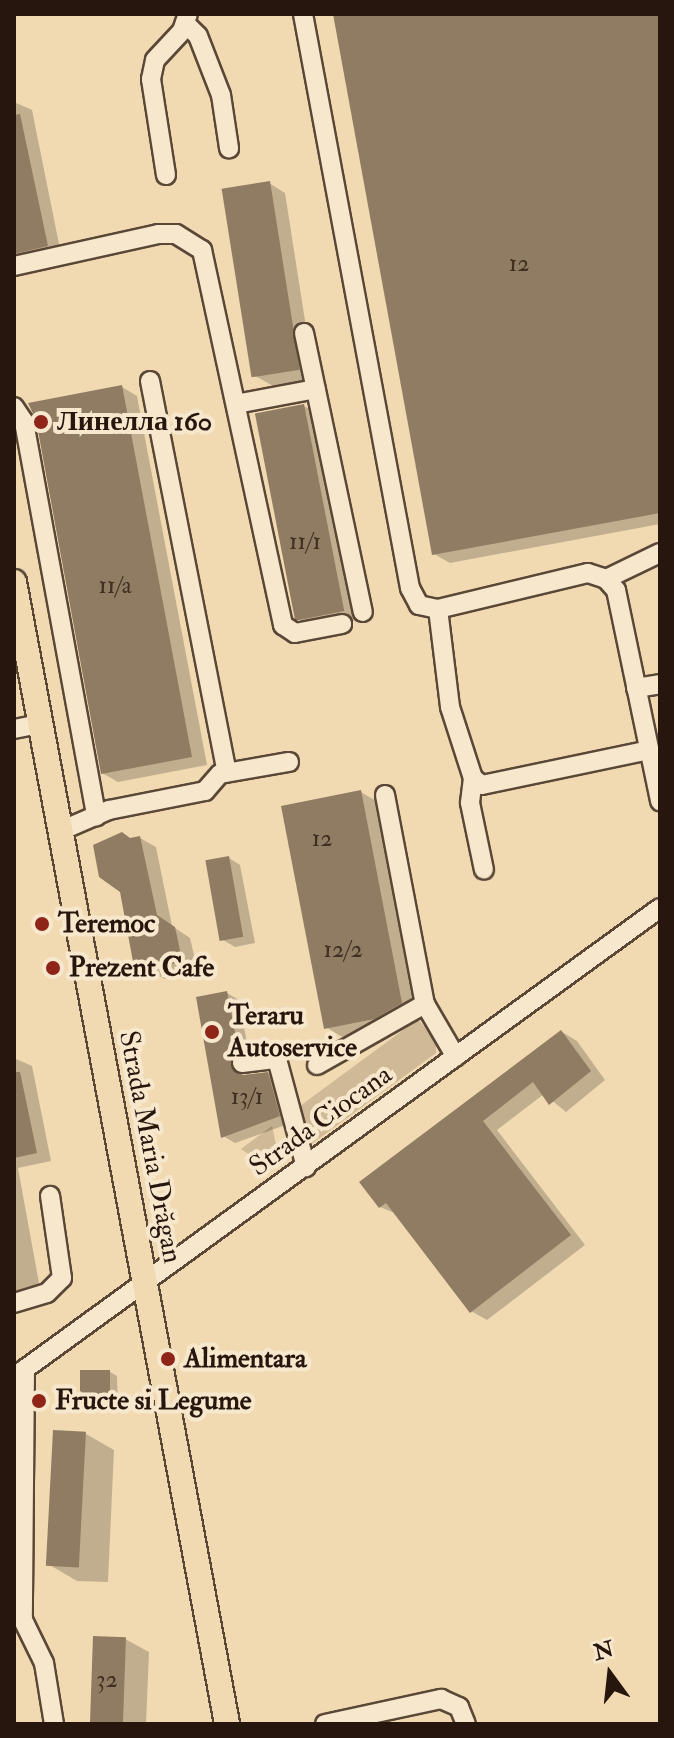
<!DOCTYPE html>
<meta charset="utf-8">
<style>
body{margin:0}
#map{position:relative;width:674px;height:1738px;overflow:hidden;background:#f1dab2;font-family:"IM FELL Double Pica",serif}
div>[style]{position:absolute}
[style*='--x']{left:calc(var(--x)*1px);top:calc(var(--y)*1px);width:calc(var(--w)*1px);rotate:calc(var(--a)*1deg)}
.green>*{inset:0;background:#cfb996}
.shadow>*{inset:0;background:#0003}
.building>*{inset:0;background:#907c63;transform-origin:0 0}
.roads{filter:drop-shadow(2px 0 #5a4736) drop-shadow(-2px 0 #5a4736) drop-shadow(0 2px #5a4736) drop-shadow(0 -2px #5a4736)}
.minor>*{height:18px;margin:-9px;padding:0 9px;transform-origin:9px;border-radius:9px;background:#f6e7cd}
.major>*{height:24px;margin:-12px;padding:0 12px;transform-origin:12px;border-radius:12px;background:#f1dab2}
.dots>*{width:22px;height:22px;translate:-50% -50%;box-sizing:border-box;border:4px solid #f6e7cd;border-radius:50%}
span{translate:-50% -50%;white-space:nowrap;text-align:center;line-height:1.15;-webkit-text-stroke:8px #f6e7cd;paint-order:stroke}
.number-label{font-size:24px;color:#413022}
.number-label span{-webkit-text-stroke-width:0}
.poi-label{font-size:28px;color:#27160d;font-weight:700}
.left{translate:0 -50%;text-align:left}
.street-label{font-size:28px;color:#27160d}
.frame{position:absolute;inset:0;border:16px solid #27160d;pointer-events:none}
.north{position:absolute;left:570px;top:1634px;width:80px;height:80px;-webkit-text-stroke:6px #f6e7cd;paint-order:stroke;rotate:345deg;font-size:22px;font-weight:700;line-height:32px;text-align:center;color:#27160d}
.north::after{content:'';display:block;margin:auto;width:28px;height:36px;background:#27160d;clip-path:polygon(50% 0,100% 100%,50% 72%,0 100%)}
</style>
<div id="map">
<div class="green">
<div style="clip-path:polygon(418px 1019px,436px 1042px,436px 1053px,306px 1148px,296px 1109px)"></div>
<div style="clip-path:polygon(272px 1126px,277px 1149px,260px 1162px,241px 1149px)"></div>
</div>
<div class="shadow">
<div style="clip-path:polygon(335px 14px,660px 14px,660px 524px,450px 563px,434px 554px)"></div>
<div style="clip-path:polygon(14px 102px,32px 110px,61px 254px,14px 268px)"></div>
<div style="clip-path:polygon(269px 183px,285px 193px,314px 378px,273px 386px,257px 377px)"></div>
<div style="clip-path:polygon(122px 387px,137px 396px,207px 765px,118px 782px,102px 773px)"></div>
<div style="clip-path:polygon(304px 406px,320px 415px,359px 620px,312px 626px,296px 617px,258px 415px)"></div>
<div style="clip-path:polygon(361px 792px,376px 801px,417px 1012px,390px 1027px,342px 1037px,326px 1027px)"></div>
<div style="clip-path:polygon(140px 838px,156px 847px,172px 926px,190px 938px,197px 968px,165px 979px,136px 966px,131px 840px)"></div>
<div style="clip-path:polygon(229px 858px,240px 865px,255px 943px,235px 947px,223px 940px)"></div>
<div style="clip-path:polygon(227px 993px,239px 1000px,250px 1059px,242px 1066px,243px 1077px,268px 1074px,280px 1081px,291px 1123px,235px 1143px,223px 1136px)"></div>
<div style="clip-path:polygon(562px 1032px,577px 1041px,605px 1080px,566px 1112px,544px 1094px,497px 1130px,585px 1245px,487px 1320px,471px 1311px,397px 1214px,380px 1207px)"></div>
<div style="clip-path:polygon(14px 1058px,32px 1066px,51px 1161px,18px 1168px,41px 1294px,14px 1299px)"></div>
<div style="clip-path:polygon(110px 1372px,117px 1376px,118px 1404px,82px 1401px)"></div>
<div style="clip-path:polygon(86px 1434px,114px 1450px,108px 1582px,77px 1581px,48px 1564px)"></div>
<div style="clip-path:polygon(125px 1639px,149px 1652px,146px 1724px,91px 1724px)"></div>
</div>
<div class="building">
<div style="clip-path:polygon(333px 14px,660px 14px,660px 513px,432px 555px)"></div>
<div style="clip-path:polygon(20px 114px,48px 246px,14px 254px,14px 115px)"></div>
<div style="left:270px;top:181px;width:191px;height:49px;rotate:81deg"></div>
<div style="clip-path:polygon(122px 385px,192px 757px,101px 774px,36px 420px,28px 403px)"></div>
<div style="left:304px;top:404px;width:211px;height:50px;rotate:79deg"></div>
<div style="clip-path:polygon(361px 790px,402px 1003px,374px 1019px,324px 1029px,281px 806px)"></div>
<div style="clip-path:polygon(122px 832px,130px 838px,140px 836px,157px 915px,175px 927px,182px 960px,165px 967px,134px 967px,120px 892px,99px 877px,93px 845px)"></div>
<div style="left:229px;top:856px;width:82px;height:24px;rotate:80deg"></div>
<div style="clip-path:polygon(227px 991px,239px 1052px,231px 1059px,232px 1069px,243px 1075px,268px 1072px,280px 1116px,221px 1138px,196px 997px)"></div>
<div style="clip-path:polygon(561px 1030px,591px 1071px,549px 1105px,533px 1082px,483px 1121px,571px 1235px,470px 1313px,386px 1203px,379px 1208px,359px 1182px)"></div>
<div style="clip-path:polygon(14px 1072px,20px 1072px,37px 1153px,14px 1158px)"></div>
<div style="left:80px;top:1370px;width:30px;height:32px"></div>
<div style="left:53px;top:1430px;width:33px;height:136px;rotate:3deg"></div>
<div style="left:93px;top:1636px;width:33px;height:88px;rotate:2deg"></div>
</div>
<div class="roads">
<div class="minor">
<div style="--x:303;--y:14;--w:584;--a:79.44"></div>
<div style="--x:410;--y:588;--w:19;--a:62"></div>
<div style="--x:419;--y:605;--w:19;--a:12"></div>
<div style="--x:438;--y:609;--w:154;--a:-13.5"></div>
<div style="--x:588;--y:573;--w:19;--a:18"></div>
<div style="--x:606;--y:579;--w:15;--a:48"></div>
<div style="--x:616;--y:590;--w:216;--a:78.2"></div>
<div style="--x:185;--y:23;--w:18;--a:45"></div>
<div style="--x:198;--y:36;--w:63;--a:68.7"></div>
<div style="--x:221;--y:95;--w:54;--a:81.4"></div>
<div style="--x:166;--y:175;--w:97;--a:-98.9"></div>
<div style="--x:151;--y:79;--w:19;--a:-78"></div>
<div style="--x:155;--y:60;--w:40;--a:-47"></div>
<div style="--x:182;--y:31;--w:18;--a:-71"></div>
<div style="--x:14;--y:266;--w:148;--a:-12.5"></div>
<div style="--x:158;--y:234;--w:18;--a:0"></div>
<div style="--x:176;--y:234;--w:31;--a:32"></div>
<div style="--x:202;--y:250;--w:384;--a:77.8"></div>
<div style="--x:283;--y:625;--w:14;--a:34"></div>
<div style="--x:295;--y:633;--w:48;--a:-10.8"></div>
<div style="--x:304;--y:333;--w:285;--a:78.1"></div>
<div style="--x:150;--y:381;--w:399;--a:78.9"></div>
<div style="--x:236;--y:404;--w:81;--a:-10.6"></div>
<div style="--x:14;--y:407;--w:18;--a:56"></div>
<div style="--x:24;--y:422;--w:401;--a:79.6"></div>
<div style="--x:606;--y:579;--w:60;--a:-25.7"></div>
<div style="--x:438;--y:609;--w:99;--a:83"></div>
<div style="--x:450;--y:707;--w:75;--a:72.1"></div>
<div style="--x:473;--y:778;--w:11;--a:38"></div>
<div style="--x:482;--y:785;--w:171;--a:-11.8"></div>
<div style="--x:636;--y:688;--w:24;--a:-9"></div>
<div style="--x:14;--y:729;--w:26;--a:-11"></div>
<div style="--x:473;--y:778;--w:25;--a:97"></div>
<div style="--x:470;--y:803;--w:68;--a:78.2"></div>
<div style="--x:385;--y:795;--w:213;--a:79.2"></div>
<div style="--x:425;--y:1004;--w:61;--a:59.7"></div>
<div style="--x:58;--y:832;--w:56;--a:-23.3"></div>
<div style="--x:109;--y:810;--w:98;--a:-11.2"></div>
<div style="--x:205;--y:791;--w:23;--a:-49"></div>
<div style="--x:220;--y:774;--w:70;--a:-9.9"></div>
<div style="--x:242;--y:1063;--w:35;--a:-7"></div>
<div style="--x:277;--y:1059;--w:112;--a:75"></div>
<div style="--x:317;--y:1065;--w:124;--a:-29.5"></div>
<div style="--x:14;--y:1303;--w:34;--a:-17"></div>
<div style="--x:47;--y:1293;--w:21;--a:-45"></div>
<div style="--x:62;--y:1278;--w:83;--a:-98.3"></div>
<div style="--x:25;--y:1369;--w:251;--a:90.5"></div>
<div style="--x:23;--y:1620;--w:48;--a:64"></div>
<div style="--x:44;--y:1663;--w:62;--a:80.7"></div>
<div style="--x:14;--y:1377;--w:798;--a:-35.98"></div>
<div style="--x:325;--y:1724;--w:119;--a:-12.2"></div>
<div style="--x:441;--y:1699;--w:20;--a:24"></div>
<div style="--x:459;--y:1707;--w:18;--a:68"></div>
</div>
<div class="major">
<div style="--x:14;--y:582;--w:1162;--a:79.43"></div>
</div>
</div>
<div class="dots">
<div style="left:41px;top:422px;background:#8f2418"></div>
<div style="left:42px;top:924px;background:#8f2418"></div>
<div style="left:53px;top:968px;background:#8f2418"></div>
<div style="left:212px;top:1032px;background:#8f2418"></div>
<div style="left:168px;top:1359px;background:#8f2418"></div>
<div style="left:39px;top:1401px;background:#8f2418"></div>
</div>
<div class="number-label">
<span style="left:519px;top:264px">12</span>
<span style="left:305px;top:542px">11/1</span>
<span style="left:115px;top:586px">11/a</span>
<span style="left:322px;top:839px">12</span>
<span style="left:343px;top:950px">12/2</span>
<span style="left:247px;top:1097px">13/1</span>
<span style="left:107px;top:1680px">32</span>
</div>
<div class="poi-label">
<span class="left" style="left:57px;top:422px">Линелла 160</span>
<span class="left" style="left:58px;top:924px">Teremoc</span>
<span class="left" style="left:69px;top:968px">Prezent Cafe</span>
<span class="left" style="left:228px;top:1032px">Teraru<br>Autoservice</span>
<span class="left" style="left:184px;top:1359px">Alimentara</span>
<span class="left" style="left:55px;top:1401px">Fructe si Legume</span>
</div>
<div class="street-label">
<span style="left:321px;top:1121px;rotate:-36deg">Strada Ciocana</span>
<span style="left:150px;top:1147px;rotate:79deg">Strada Maria Drăgan</span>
</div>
<div class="frame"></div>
<div class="north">N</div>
</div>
